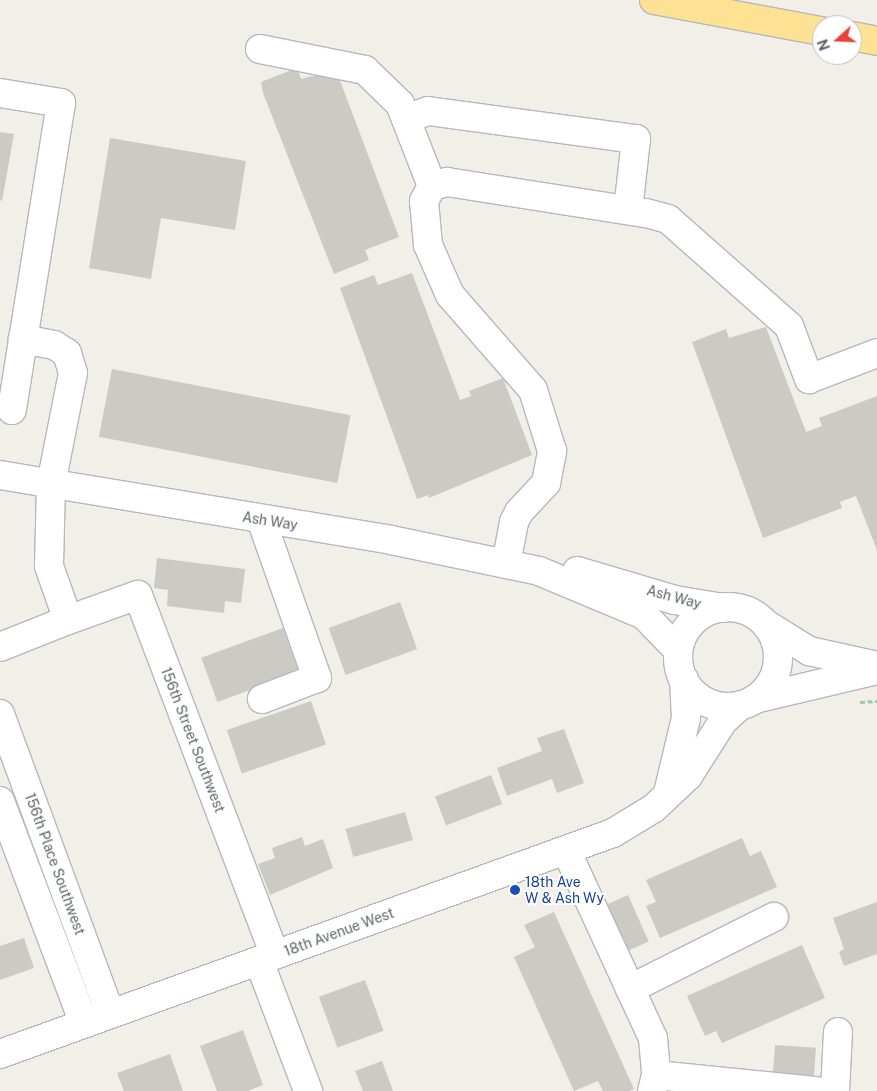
<!DOCTYPE html>
<style>
body{margin:0}
#map{position:relative;width:877px;height:1091px;overflow:hidden;background:#f1efe8;font-family:"Public Sans",sans-serif}
div>[style]{position:absolute}
[style*='--x']{left:calc(var(--x)*1px);top:calc(var(--y)*1px);width:calc(var(--w)*1px);rotate:calc(var(--a)*1deg)}
.building>*{inset:0;background:#cccac5;transform-origin:0 0}
.path>*{height:3px;margin-top:-1.5px;transform-origin:0;background:repeating-linear-gradient(90deg,#9cc7a9 0 5px,transparent 0 7.5px)}
.roads{filter:drop-shadow(1px 0 #b5b8bc) drop-shadow(-1px 0 #b5b8bc) drop-shadow(0 1px #b5b8bc) drop-shadow(0 -1px #b5b8bc)}
.minor>*{height:28px;margin:-14px;padding:0 14px;transform-origin:14px;border-radius:14px;background:#fff}
.minor>.ring{margin:-14px;padding:0;box-sizing:content-box;background:none;border:28px solid #fff;border-radius:50%}
.highway>*{height:28px;margin:-14px;padding:0 14px;transform-origin:14px;border-radius:14px;background:#fde293}
.dots>*{width:14px;height:14px;translate:-50% -50%;box-sizing:border-box;border:2px solid #fff;border-radius:50%}
span{translate:-50% -50%;white-space:nowrap;text-align:center;line-height:1.15;-webkit-text-stroke:4px #fff;paint-order:stroke}
.street-label{font-size:14px;color:#5f6368}
.transit-label{font-size:14px;color:#164399}
.left{translate:0 -50%;text-align:left}
.north{position:absolute;left:812px;top:15px;width:50px;height:50px;box-sizing:border-box;background:#fff;border:1px solid #bfc1c3;border-radius:50%;rotate:250deg;font-size:14px;font-weight:700;line-height:20px;text-align:center;color:#5f6368}
.north::after{content:'';display:block;margin:auto;width:18px;height:22px;background:#ea4335;clip-path:polygon(50% 0,100% 100%,50% 72%,0 100%)}
</style>
<div id="map">
<div class="building">
<div style="clip-path:polygon(297px 68px,301px 79px,336px 70px,399px 237px,365px 250px,369px 260px,334px 274px,263px 93px,261px 82px)"></div>
<div style="clip-path:polygon(0 132px,14px 134px,2px 201px,0 200px)"></div>
<div style="clip-path:polygon(110px 138px,246px 161px,235px 230px,161px 218px,151px 279px,89px 268px)"></div>
<div style="clip-path:polygon(412px 273px,460px 400px,471px 396px,469px 391px,503px 378px,532px 455px,429px 498px,428px 495px,417px 499px,340px 288px,374px 275px,378px 285px)"></div>
<div style="clip-path:polygon(766px 327px,806px 432px,822px 426px,819px 418px,877px 396px,877px 550px,856px 496px,840px 502px,842px 508px,763px 538px,692px 342px,726px 329px,729px 338px)"></div>
<div style="left:112px;top:369px;width:243px;height:69px;rotate:11deg"></div>
<div style="clip-path:polygon(157px 558px,245px 569px,241px 603px,225px 601px,224px 613px,167px 606px,168px 590px,154px 588px)"></div>
<div style="left:400px;top:602px;width:50px;height:76px;rotate:70deg"></div>
<div style="left:283px;top:628px;width:47px;height:87px;rotate:70deg"></div>
<div style="left:311px;top:701px;width:46px;height:89px;rotate:71deg"></div>
<div style="clip-path:polygon(564px 729px,584px 783px,557px 793px,552px 779px,507px 796px,497px 768px,542px 751px,537px 738px)"></div>
<div style="left:491px;top:775px;width:31px;height:60px;rotate:69deg"></div>
<div style="left:405px;top:812px;width:29px;height:62px;rotate:74deg"></div>
<div style="clip-path:polygon(302px 837px,305px 846px,323px 839px,333px 868px,270px 895px,258px 864px,275px 858px,272px 848px)"></div>
<div style="clip-path:polygon(742px 838px,750px 856px,761px 851px,777px 887px,660px 938px,646px 906px,656px 902px,646px 880px)"></div>
<div style="left:628px;top:895px;width:51px;height:25px;rotate:66deg"></div>
<div style="clip-path:polygon(877px 902px,877px 954px,844px 966px,839px 952px,844px 949px,833px 918px)"></div>
<div style="clip-path:polygon(554px 912px,634px 1089px,629px 1091px,603px 1091px,598px 1081px,574px 1091px,514px 957px,535px 947px,524px 925px)"></div>
<div style="clip-path:polygon(24px 938px,34px 968px,0 980px,0 946px)"></div>
<div style="clip-path:polygon(802px 945px,825px 998px,722px 1043px,716px 1031px,705px 1036px,687px 996px)"></div>
<div style="left:365px;top:980px;width:54px;height:49px;rotate:70deg"></div>
<div style="clip-path:polygon(243px 1030px,263px 1085px,248px 1091px,217px 1091px,200px 1046px)"></div>
<div style="left:775px;top:1045px;width:41px;height:32px;rotate:4deg"></div>
<div style="clip-path:polygon(170px 1054px,183px 1091px,124px 1091px,117px 1073px)"></div>
<div style="clip-path:polygon(382px 1061px,393px 1091px,363px 1091px,355px 1071px)"></div>
</div>
<div class="path">
<div style="--x:860;--y:702;--w:17;--a:-3"></div>
</div>
<div class="roads">
<div class="minor">
<div style="--x:260;--y:49;--w:107;--a:11.3"></div>
<div style="--x:365;--y:70;--w:49;--a:44.2"></div>
<div style="--x:400;--y:104;--w:88;--a:68.7"></div>
<div style="--x:0;--y:93;--w:62;--a:9.3"></div>
<div style="--x:61;--y:103;--w:311;--a:99.1"></div>
<div style="--x:406;--y:119;--w:23;--a:-20"></div>
<div style="--x:428;--y:111;--w:210;--a:7.7"></div>
<div style="--x:636;--y:139;--w:71;--a:96.4"></div>
<div style="--x:0;--y:475;--w:396;--a:9.4"></div>
<div style="--x:391;--y:540;--w:151;--a:11.8"></div>
<div style="--x:539;--y:571;--w:114;--a:22.7"></div>
<div style="--x:644;--y:615;--w:47;--a:45.9"></div>
<div style="--x:261;--y:519;--w:169;--a:70.6"></div>
<div style="--x:317;--y:678;--w:59;--a:159.1"></div>
<div style="--x:506;--y:564;--w:43;--a:-79.2"></div>
<div style="--x:514;--y:522;--w:11;--a:-63"></div>
<div style="--x:519;--y:512;--w:40;--a:-47"></div>
<div style="--x:546;--y:483;--w:33;--a:-79"></div>
<div style="--x:552;--y:451;--w:64;--a:-107.3"></div>
<div style="--x:533;--y:390;--w:126;--a:-131.1"></div>
<div style="--x:450;--y:295;--w:55;--a:-113.7"></div>
<div style="--x:428;--y:245;--w:44;--a:-95.2"></div>
<div style="--x:424;--y:201;--w:17;--a:-62"></div>
<div style="--x:432;--y:186;--w:16;--a:-15"></div>
<div style="--x:447;--y:182;--w:201;--a:8.9"></div>
<div style="--x:646;--y:213;--w:23;--a:15"></div>
<div style="--x:668;--y:219;--w:162;--a:41.5"></div>
<div style="--x:789;--y:326;--w:57;--a:69.3"></div>
<div style="--x:809;--y:379;--w:73;--a:-20.9"></div>
<div style="--x:577;--y:571;--w:102;--a:16.5"></div>
<div style="--x:675;--y:600;--w:49;--a:9.5"></div>
<div class="ring" style="left:678px;top:607px;width:72px;height:72px"></div>
<div style="--x:68;--y:620;--w:74;--a:-19.7"></div>
<div style="--x:138;--y:595;--w:385;--a:69.2"></div>
<div style="--x:766;--y:624;--w:51;--a:32.1"></div>
<div style="--x:809;--y:651;--w:70;--a:12.4"></div>
<div style="--x:0;--y:647;--w:73;--a:-21.7"></div>
<div style="--x:68;--y:620;--w:57;--a:-109.4"></div>
<div style="--x:49;--y:566;--w:82;--a:-88.6"></div>
<div style="--x:51;--y:484;--w:113;--a:-78.8"></div>
<div style="--x:73;--y:373;--w:21;--a:-107"></div>
<div style="--x:67;--y:353;--w:15;--a:-148"></div>
<div style="--x:54;--y:345;--w:32;--a:-169"></div>
<div style="--x:755;--y:699;--w:125;--a:-13.4"></div>
<div style="--x:0;--y:714;--w:319;--a:69.8"></div>
<div style="--x:668;--y:793;--w:77;--a:-76.5"></div>
<div style="--x:686;--y:718;--w:39;--a:-93"></div>
<div style="--x:0;--y:801;--w:237;--a:69.3"></div>
<div style="--x:566;--y:850;--w:207;--a:65.2"></div>
<div style="--x:653;--y:1038;--w:37;--a:85"></div>
<div style="--x:656;--y:1075;--w:16;--a:104"></div>
<div style="--x:259;--y:961;--w:139;--a:69.3"></div>
<div style="--x:630;--y:989;--w:161;--a:-26.6"></div>
<div style="--x:0;--y:1054;--w:652;--a:-19.83"></div>
<div style="--x:613;--y:833;--w:48;--a:-31.4"></div>
<div style="--x:654;--y:808;--w:47;--a:-43.3"></div>
<div style="--x:688;--y:776;--w:65;--a:-57.5"></div>
<div style="--x:723;--y:721;--w:24;--a:-42"></div>
<div style="--x:656;--y:1075;--w:162;--a:5.7"></div>
<div style="--x:835;--y:1091;--w:59;--a:-87.1"></div>
</div>
<div class="highway">
<div style="--x:654;--y:0;--w:171;--a:10.5"></div>
<div style="--x:852;--y:36;--w:25;--a:11"></div>
</div>
</div>
<div class="dots">
<div style="left:515px;top:890px;background:#1a4fb4"></div>
</div>
<div class="street-label">
<span style="left:270px;top:521px;rotate:9deg">Ash Way</span>
<span style="left:674px;top:597px;rotate:15deg">Ash Way</span>
<span style="left:193px;top:740px;rotate:69deg">156th Street Southwest</span>
<span style="left:55px;top:864px;rotate:70deg">156th Place Southwest</span>
<span style="left:339px;top:932px;rotate:-20deg">18th Avenue West</span>
</div>
<div class="transit-label">
<span class="left" style="left:525px;top:890px">18th Ave<br>W &amp; Ash Wy</span>
</div>
<div class="north">N</div>
</div>
